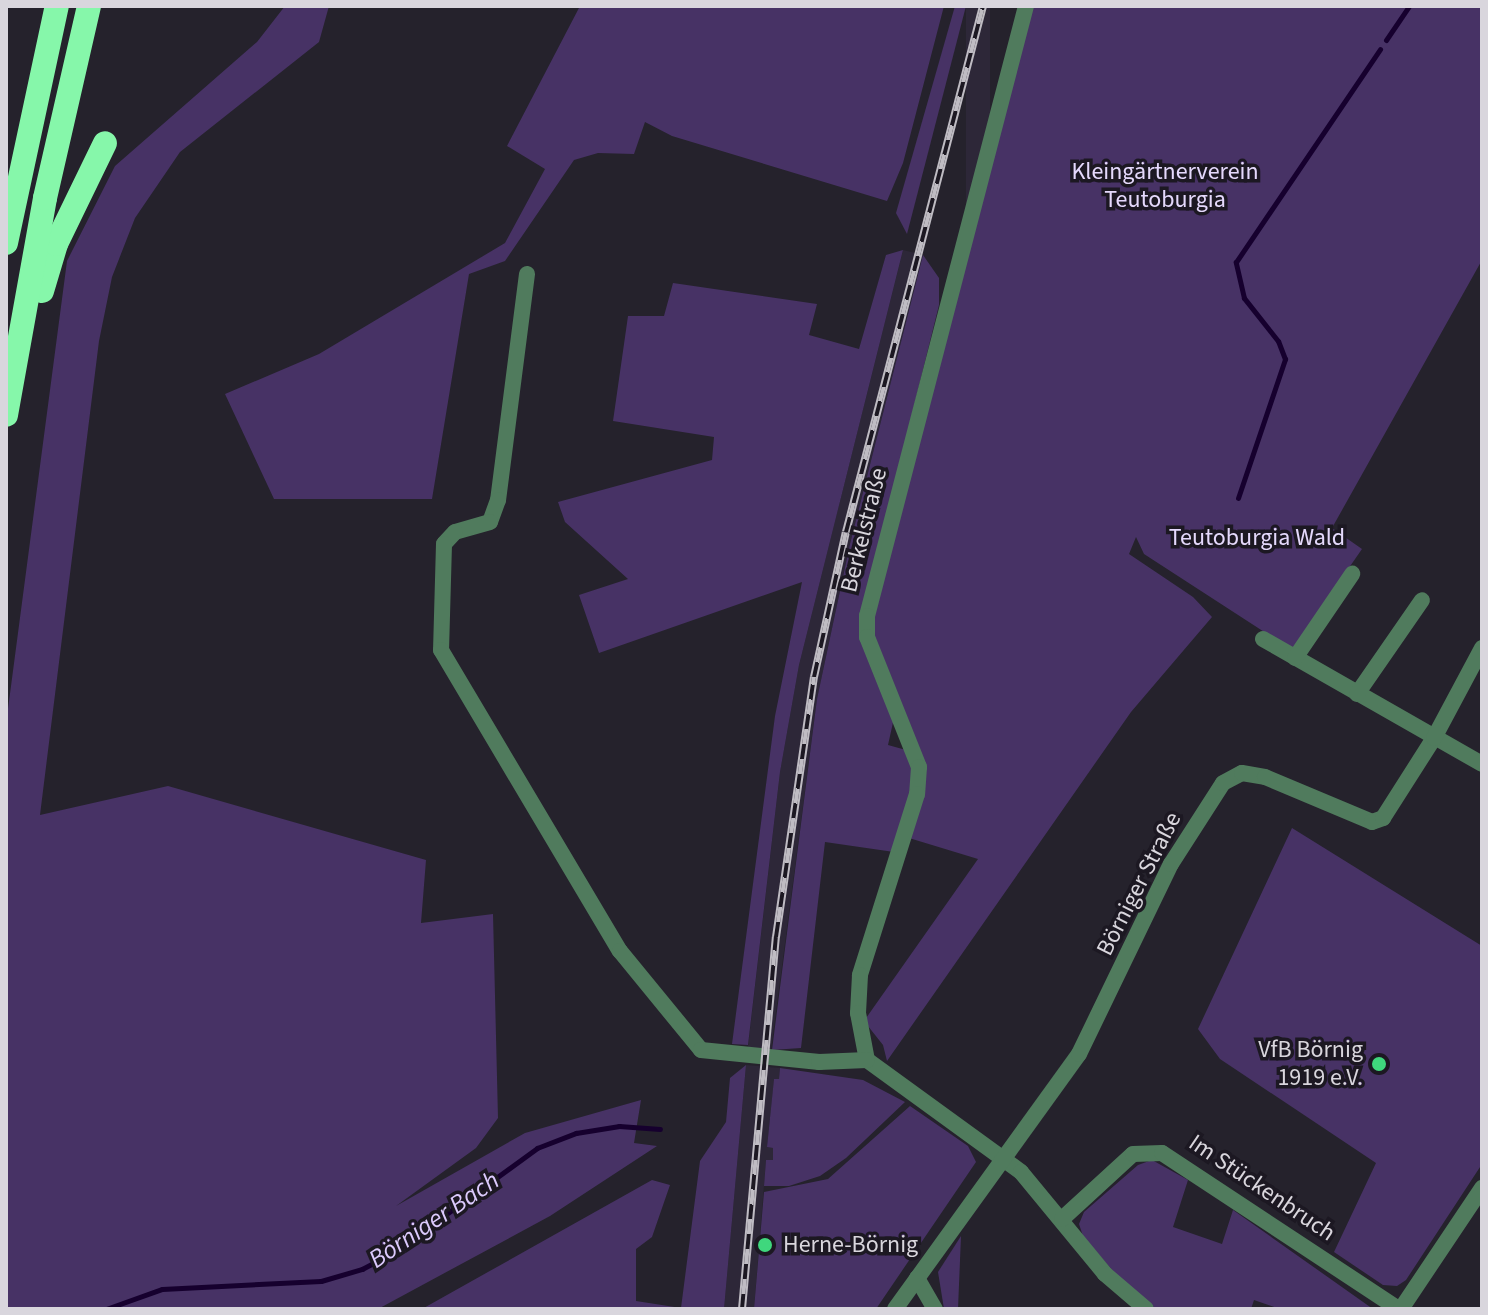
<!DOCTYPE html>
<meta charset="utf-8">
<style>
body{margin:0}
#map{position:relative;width:1488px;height:1315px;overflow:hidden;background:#25222c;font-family:"Source Sans 3",sans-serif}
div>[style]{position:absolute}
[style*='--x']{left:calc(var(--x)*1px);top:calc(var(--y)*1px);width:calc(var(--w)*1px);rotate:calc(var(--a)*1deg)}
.built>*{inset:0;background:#2d2738;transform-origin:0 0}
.green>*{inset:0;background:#473265}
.stream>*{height:5px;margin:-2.5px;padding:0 2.5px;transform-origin:2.5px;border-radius:2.5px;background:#16002e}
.street>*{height:16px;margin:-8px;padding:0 8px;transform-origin:8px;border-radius:8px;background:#507b5d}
.highway>*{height:24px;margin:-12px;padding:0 12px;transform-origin:12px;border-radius:12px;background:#86f7aa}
.rail>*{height:8px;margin-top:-4px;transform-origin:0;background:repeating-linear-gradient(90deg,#1c1822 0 15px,#bfbcc3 0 30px);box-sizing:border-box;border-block:2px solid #bfbcc3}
.dots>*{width:22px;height:22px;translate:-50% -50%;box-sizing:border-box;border:4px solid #1c1822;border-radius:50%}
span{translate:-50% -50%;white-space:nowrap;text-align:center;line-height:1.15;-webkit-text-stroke:7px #1c1822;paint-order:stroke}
.park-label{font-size:24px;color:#e5d9fc}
.street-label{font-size:24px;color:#d9d6dd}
.poi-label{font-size:24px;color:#d9d6dd}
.right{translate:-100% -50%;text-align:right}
.left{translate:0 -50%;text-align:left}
.water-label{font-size:26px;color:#dccafd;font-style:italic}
.frame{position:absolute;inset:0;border:8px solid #d9d6dd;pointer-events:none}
</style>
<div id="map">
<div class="built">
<div style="left:966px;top:6px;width:24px;height:236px"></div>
<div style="clip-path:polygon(903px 250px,923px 255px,850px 544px,817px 699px,771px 1050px,748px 1047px,780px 772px,799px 665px)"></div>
<div style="clip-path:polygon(746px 1065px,780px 1068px,779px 1080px,774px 1080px,767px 1147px,773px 1148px,773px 1161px,766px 1160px,754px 1309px,724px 1309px)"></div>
</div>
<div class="green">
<div style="clip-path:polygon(285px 6px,329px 6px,319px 42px,180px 152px,135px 218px,112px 277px,99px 341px,40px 815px,168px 786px,426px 860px,421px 923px,493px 914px,498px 1118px,476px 1148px,396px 1206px,525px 1133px,641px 1100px,634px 1143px,657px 1146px,550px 1216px,378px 1309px,6px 1309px,6px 724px,67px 261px,115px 166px,257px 42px)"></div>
<div style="clip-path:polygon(580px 6px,944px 6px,903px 163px,887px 201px,672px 136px,645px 122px,634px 154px,598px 153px,574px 160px,505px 261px,469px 274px,432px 499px,274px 499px,225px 394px,319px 354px,505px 243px,545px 169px,507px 146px)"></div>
<div style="clip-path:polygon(955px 6px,966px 6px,907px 234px,896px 213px)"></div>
<div style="clip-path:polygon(1029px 6px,1482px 6px,1482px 260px,1332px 528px,1362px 549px,1292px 650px,1144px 554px,1136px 537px,1129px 554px,1193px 597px,1212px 617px,1131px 712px,887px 1061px,883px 1045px,864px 1021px,978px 859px,909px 838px,923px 794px,872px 640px,873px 616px)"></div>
<div style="clip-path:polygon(903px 250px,799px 665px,780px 772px,748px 1045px,732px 1044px,775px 716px,802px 582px,599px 653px,579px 595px,628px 579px,565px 522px,558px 502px,712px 460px,714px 437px,613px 421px,628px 316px,664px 316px,673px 283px,817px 304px,809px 335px,859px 349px,886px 255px)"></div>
<div style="clip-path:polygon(923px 255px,939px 278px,939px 305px,862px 616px,894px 718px,888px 745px,906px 750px,914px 777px,894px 852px,825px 842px,801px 1048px,772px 1050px,817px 699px,850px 544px)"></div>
<div style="clip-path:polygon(1292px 828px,1482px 946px,1482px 1164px,1406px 1280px,1397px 1286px,1383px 1285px,1334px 1252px,1376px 1163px,1220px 1059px,1198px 1029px)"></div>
<div style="clip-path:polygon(746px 1065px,724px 1309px,422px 1309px,652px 1180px,670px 1185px,652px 1237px,636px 1249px,636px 1301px,681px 1308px,700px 1161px,726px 1122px,730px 1078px)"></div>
<div style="clip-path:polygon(780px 1068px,863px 1080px,905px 1102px,846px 1158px,820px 1176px,789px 1186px,764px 1186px,766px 1160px,773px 1160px,773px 1148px,767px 1147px,774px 1079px,779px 1079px)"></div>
<div style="clip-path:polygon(910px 1106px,968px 1146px,976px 1162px,876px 1309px,754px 1309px,764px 1192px,828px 1179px)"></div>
<div style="clip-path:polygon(1152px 1160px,1188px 1180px,1173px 1227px,1222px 1244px,1233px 1210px,1373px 1309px,1280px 1309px,1254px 1300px,1251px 1309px,1156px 1309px,1118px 1277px,1083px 1236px,1079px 1224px,1084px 1212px,1138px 1165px)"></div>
<div style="clip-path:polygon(961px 1236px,958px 1309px,944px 1309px,938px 1272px)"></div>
</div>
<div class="stream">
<div style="--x:1386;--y:40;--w:41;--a:-55.9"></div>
<div style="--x:1238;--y:498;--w:147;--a:-71.3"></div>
<div style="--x:1285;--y:359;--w:19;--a:-111"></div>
<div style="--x:1278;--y:341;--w:55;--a:-128.3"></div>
<div style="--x:1244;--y:298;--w:37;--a:-103"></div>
<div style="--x:1236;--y:262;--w:257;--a:-55.9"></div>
<div style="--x:106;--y:1309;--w:59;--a:-19.7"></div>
<div style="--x:162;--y:1289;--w:159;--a:-2.9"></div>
<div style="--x:321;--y:1281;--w:43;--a:-16.3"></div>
<div style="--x:362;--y:1269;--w:36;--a:-28"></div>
<div style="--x:394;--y:1252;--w:177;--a:-36"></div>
<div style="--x:537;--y:1148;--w:42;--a:-21"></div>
<div style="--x:576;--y:1133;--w:44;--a:-9.2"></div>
<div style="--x:619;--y:1126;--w:41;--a:4.2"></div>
</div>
<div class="street">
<div style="--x:1026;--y:6;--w:630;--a:104.61"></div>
<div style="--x:867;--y:616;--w:21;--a:90"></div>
<div style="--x:867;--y:637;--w:140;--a:68.2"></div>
<div style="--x:919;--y:767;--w:27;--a:94"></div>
<div style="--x:917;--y:794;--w:190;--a:107.5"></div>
<div style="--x:860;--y:975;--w:38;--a:93"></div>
<div style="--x:858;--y:1013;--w:48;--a:79.2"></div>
<div style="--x:867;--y:1060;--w:190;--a:36"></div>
<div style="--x:1021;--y:1172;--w:132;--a:50.5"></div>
<div style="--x:1105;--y:1274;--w:54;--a:40.5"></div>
<div style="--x:527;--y:274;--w:228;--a:97.3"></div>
<div style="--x:498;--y:500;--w:23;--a:110"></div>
<div style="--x:490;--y:522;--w:36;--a:164"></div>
<div style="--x:455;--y:532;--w:16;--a:133"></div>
<div style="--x:444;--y:544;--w:106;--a:91.6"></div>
<div style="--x:441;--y:650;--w:350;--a:59.3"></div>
<div style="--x:620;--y:951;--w:128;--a:50.7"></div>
<div style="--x:701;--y:1050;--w:119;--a:5.8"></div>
<div style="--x:819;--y:1062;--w:48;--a:-2.4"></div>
<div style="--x:1263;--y:639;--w:252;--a:29.7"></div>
<div style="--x:1295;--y:658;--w:102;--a:-55.8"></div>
<div style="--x:1357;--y:694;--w:114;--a:-55.3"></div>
<div style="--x:1062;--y:1219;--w:96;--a:-42.5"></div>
<div style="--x:1133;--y:1154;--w:29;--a:-2"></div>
<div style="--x:1162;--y:1153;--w:284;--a:33.4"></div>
<div style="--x:917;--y:1278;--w:36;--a:60"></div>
<div style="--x:895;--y:1309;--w:314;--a:-54.2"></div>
<div style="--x:1079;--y:1054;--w:211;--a:-64.2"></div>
<div style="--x:1171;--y:864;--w:96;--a:-57.3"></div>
<div style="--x:1223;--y:783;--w:21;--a:-28"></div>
<div style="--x:1242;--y:773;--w:23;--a:10"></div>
<div style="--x:1265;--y:777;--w:116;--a:22.8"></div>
<div style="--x:1372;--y:822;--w:12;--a:-20"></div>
<div style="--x:1383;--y:818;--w:95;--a:-57.5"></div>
<div style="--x:1434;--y:738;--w:102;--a:-61.9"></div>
<div style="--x:1401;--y:1309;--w:146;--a:-56.2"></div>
</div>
<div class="highway">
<div style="--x:6;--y:243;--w:242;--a:-77.9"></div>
<div style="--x:42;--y:291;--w:49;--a:-73.4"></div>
<div style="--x:56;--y:244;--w:112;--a:-64.1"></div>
<div style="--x:6;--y:415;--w:220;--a:-79.8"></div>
<div style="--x:45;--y:198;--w:197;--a:-77.1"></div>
</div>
<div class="rail">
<div style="--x:742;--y:1309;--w:374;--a:-84.8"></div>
<div style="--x:776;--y:937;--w:263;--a:-81.7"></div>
<div style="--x:814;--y:677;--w:148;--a:-77.6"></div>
<div style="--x:846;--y:532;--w:544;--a:-75.4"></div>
</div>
<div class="dots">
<div style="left:1379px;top:1064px;background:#3fd77d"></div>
<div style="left:765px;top:1245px;background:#3fd77d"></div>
</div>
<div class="park-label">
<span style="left:1165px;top:186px">Kleingärtnerverein<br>Teutoburgia</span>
<span style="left:1257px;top:538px">Teutoburgia Wald</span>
</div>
<div class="street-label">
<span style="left:864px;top:530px;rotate:-76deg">Berkelstraße</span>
<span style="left:1139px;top:884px;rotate:-63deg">Börniger Straße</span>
<span style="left:1262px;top:1188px;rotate:34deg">Im Stückenbruch</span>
</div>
<div class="poi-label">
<span class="right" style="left:1363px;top:1064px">VfB Börnig<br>1919 e.V.</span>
<span class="left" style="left:783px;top:1245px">Herne-Börnig</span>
</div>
<div class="water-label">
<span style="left:434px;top:1220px;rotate:-34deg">Börniger Bach</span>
</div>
<div class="frame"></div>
</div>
